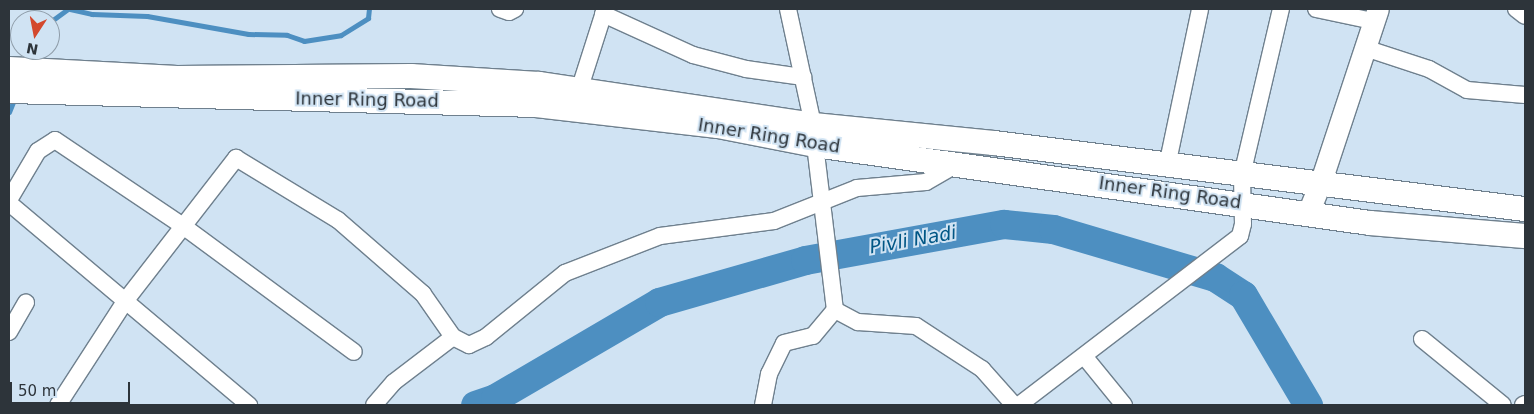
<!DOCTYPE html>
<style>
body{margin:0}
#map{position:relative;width:1534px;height:414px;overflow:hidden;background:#d0e3f3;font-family:"DejaVu Sans",sans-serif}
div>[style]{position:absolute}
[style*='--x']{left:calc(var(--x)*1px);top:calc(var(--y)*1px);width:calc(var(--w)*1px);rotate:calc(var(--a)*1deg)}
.stream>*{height:5px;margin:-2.5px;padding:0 2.5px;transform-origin:2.5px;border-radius:2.5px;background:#4d8fc1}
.river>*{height:29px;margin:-14.5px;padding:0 14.5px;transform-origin:14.5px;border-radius:14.5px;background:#4d8fc1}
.roads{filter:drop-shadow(1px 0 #6f808e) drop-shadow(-1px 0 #6f808e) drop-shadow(0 1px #6f808e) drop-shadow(0 -1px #6f808e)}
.minor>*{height:16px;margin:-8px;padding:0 8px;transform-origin:8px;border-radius:8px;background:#fff}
.major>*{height:21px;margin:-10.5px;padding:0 10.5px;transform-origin:10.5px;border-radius:10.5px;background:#fff}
.highway>*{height:24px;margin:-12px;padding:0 12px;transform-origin:12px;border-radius:12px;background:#fff}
span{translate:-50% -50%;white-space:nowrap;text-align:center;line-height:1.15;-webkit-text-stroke:4px #d0e3f3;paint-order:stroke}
.street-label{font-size:18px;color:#2d343a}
.water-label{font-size:19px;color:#005685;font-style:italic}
.frame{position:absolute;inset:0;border:10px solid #2d343a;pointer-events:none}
.north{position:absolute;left:10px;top:10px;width:50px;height:50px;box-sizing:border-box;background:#d0e3f3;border:1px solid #8f9da9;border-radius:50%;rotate:191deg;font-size:14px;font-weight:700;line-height:20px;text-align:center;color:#2d343a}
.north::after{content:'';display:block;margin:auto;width:18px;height:22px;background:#d3482d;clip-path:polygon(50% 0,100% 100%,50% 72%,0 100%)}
.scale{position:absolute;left:10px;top:382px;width:120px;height:22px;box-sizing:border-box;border:2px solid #2d343a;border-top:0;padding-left:6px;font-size:15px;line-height:18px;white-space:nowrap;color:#2d343a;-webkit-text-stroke:4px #d0e3f3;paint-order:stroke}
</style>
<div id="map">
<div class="stream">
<div style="--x:70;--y:9;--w:23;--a:13"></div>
<div style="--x:92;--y:14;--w:55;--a:2.1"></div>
<div style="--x:147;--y:16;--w:103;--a:10.1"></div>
<div style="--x:248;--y:34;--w:39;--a:1"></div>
<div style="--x:287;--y:35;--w:18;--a:19"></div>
<div style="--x:304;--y:41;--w:37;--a:-9"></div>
<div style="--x:341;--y:35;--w:32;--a:-32"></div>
<div style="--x:368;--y:18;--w:9;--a:-84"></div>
<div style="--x:50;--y:22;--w:22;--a:-36"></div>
<div style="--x:28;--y:63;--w:14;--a:-69"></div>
<div style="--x:9;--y:112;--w:16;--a:-68"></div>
</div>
<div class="river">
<div style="--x:475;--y:405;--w:21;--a:-19"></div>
<div style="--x:495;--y:398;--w:190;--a:-30.3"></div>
<div style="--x:659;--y:302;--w:152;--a:-16"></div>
<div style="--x:805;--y:260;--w:202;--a:-10.3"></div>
<div style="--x:1004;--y:224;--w:49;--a:5.8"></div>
<div style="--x:1053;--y:229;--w:169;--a:16.5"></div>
<div style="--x:1215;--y:277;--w:33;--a:33"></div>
<div style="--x:1243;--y:295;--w:128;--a:59.4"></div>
</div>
<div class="roads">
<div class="minor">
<div style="--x:500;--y:9;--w:9;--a:18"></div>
<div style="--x:509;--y:12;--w:7;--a:-27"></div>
<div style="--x:788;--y:9;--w:119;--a:77.8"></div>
<div style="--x:1316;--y:9;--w:58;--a:11.9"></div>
<div style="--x:1516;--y:9;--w:11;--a:38"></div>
<div style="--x:603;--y:14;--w:99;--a:24.5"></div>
<div style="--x:693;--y:55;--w:55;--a:14.8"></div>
<div style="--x:746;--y:69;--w:58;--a:8"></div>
<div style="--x:1365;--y:48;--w:67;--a:18.2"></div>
<div style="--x:1429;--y:69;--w:43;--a:28.9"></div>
<div style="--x:1467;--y:90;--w:58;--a:4.9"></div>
<div style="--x:576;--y:100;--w:96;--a:-72.3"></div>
<div style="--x:1167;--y:166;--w:160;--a:-78.1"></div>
<div style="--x:9;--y:200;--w:57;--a:-59.4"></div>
<div style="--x:38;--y:151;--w:20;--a:-33"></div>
<div style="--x:55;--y:140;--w:154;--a:33.9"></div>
<div style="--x:183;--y:226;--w:212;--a:36.4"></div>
<div style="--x:9;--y:203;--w:314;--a:40.1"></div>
<div style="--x:835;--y:310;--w:26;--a:28"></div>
<div style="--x:858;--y:322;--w:58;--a:3.9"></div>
<div style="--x:916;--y:326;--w:79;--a:33.1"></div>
<div style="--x:982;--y:369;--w:48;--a:48.4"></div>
<div style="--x:9;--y:332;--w:34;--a:-60"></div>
<div style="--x:1422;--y:339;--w:104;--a:39.2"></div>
<div style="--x:1084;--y:356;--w:63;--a:50.8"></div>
<div style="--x:58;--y:405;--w:125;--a:-57.1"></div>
<div style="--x:126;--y:300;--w:180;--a:-52.2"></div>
<div style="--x:236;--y:158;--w:119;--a:31.3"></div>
<div style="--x:338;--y:220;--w:113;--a:41"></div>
<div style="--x:423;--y:294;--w:52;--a:55.1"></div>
<div style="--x:453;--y:337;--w:18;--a:27"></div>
<div style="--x:469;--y:345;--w:19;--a:-25"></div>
<div style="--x:486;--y:337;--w:102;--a:-39"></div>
<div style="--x:565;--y:273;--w:102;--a:-21.3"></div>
<div style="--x:660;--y:236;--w:115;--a:-7.5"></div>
<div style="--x:774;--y:221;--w:89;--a:-21.7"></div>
<div style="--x:857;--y:188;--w:69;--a:-5"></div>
<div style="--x:926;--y:182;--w:36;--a:-30"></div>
<div style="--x:374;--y:405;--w:30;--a:-49"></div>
<div style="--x:394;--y:382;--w:74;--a:-37.3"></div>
<div style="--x:763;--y:405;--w:32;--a:-79"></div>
<div style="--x:769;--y:374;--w:34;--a:-64"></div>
<div style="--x:784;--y:343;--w:30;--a:-14"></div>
<div style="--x:813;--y:336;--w:34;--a:-50"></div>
<div style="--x:835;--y:310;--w:166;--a:-96.9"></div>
<div style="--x:1019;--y:405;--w:278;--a:-37.4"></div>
<div style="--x:1240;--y:236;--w:12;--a:-76"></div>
<div style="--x:1243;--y:224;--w:49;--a:-91.2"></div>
<div style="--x:1242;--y:175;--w:171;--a:-76.8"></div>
<div style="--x:1523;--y:405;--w:2;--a:-27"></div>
</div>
<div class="major">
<div style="--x:1308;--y:213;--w:31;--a:-68"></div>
<div style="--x:1320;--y:184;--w:184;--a:-71.7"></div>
</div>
<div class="highway">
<div style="--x:9;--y:69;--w:168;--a:3.1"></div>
<div style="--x:177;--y:78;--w:234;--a:-0.5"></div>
<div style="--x:411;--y:76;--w:128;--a:3.6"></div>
<div style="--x:539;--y:84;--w:277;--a:8.5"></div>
<div style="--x:813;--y:125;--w:182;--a:5.7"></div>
<div style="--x:994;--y:143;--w:535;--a:7.09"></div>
<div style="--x:9;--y:91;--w:527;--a:1.52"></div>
<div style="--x:536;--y:105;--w:183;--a:6.6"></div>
<div style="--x:718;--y:126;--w:99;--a:11.1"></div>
<div style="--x:815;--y:145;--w:560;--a:8"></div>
<div style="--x:1370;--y:223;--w:156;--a:4.8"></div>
</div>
</div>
<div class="street-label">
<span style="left:367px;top:100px;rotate:1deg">Inner Ring Road</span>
<span style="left:769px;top:136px;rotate:9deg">Inner Ring Road</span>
<span style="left:1170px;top:193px;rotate:8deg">Inner Ring Road</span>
</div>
<div class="water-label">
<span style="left:913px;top:240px;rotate:-10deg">Pivli Nadi</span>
</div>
<div class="frame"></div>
<div class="north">N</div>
<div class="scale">50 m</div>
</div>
